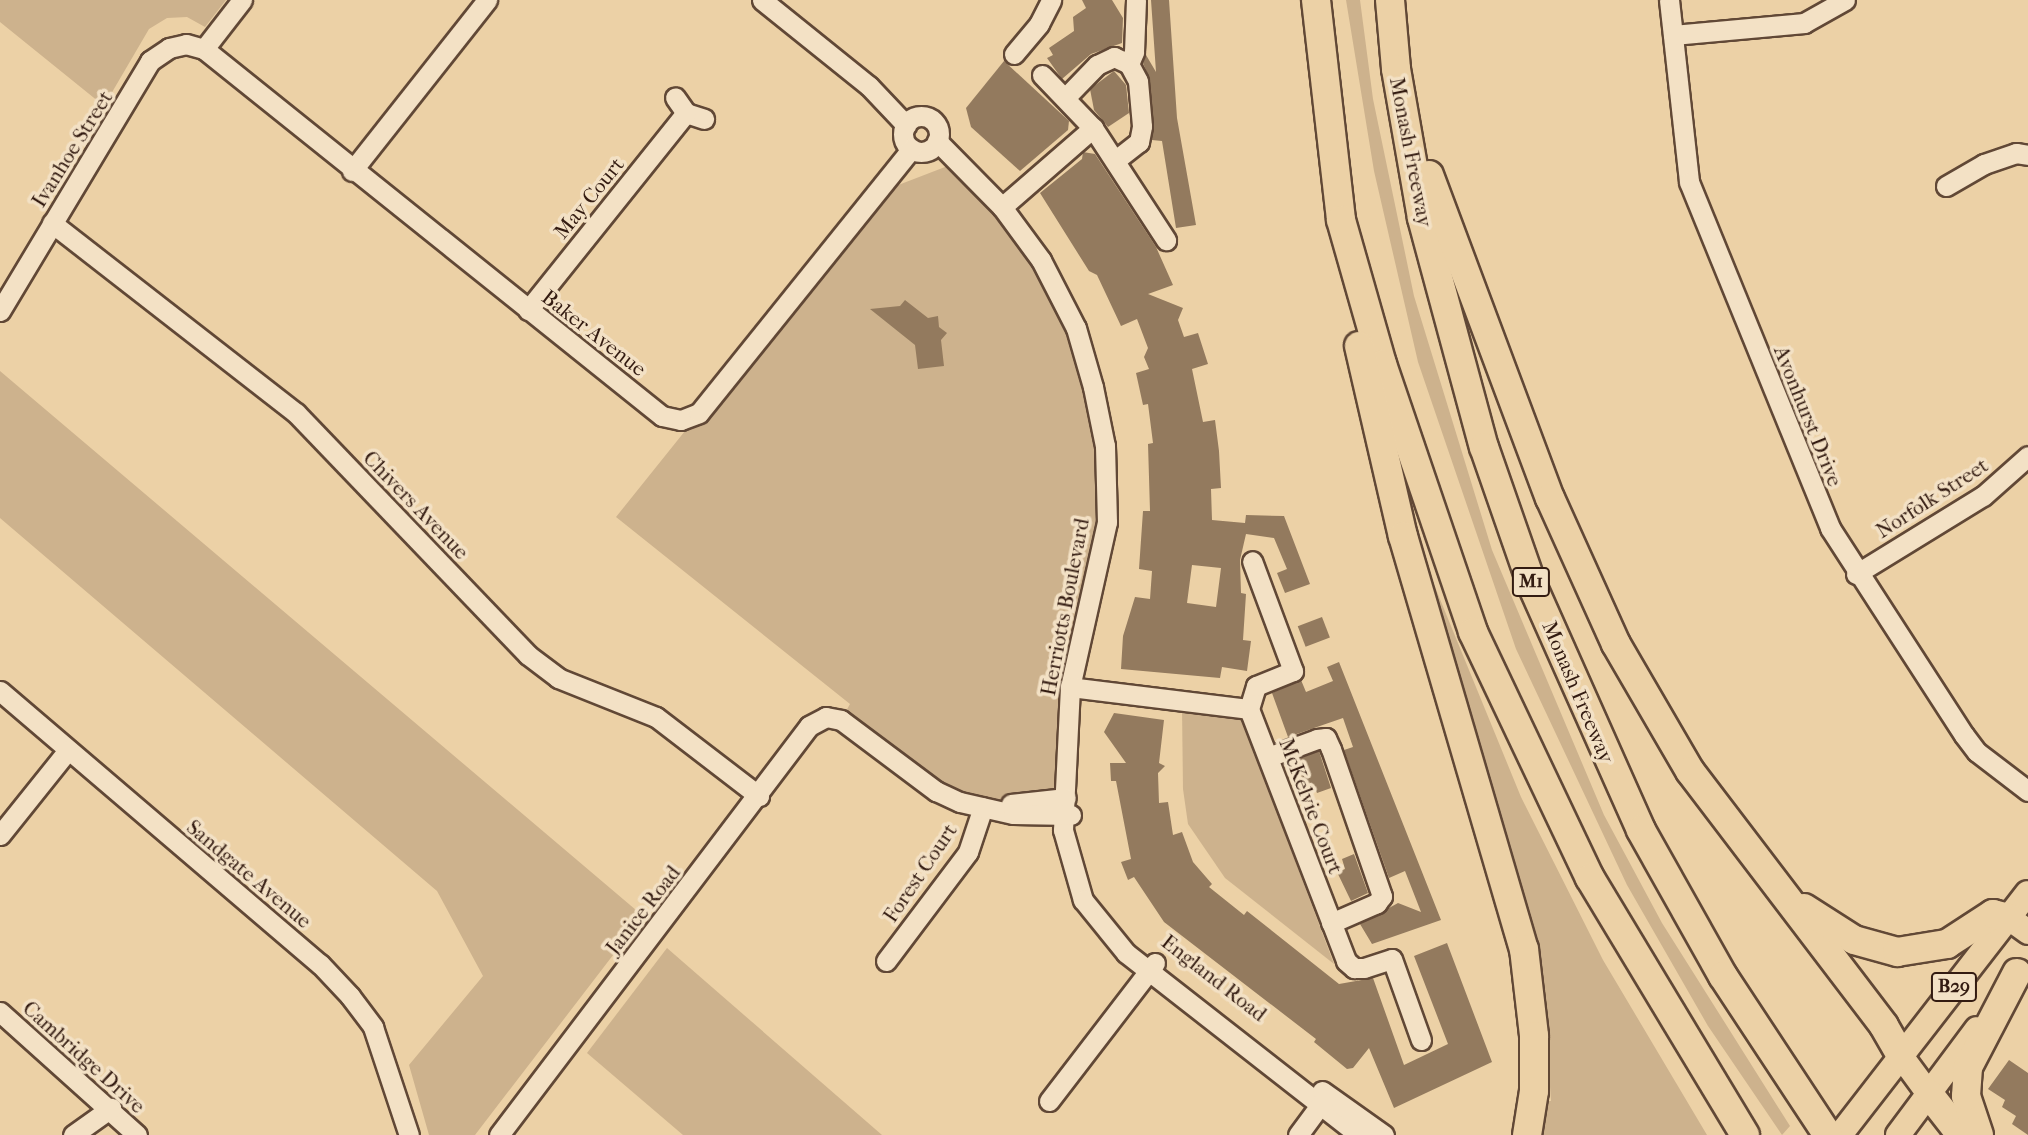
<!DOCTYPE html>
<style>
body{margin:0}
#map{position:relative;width:2028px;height:1135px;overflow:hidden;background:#ecd1a6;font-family:"IM FELL French Canon",serif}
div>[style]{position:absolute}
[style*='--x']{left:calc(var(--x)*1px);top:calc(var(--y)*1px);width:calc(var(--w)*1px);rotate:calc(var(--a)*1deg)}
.green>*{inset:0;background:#cdb28d}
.building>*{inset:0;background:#937a5e;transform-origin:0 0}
.roads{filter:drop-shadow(2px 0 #614836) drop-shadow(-2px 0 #614836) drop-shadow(0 2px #614836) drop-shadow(0 -2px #614836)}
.minor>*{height:19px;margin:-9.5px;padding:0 9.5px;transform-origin:9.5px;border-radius:9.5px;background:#f3e1c5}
.minor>.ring{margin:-9.5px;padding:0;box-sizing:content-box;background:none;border:19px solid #f3e1c5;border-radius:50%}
.major>*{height:24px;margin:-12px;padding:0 12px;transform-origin:12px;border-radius:12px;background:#ecd1a6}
.highway>*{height:28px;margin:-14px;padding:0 14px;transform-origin:14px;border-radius:14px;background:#ecd1a6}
span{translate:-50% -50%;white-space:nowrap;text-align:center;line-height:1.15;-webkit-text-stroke:7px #f3e1c5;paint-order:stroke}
.shield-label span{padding:2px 5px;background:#f3e1c5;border:2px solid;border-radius:5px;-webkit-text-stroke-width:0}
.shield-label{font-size:19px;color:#331b11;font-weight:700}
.street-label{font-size:21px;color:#331b11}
</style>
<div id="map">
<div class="green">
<div style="clip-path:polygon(0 0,226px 0,205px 27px,187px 17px,167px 18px,149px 29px,104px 106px,0 22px)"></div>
<div style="clip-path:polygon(1346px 0,1360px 0,1373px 99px,1414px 296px,1492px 550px,1604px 815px,1662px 923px,1790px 1126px,1782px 1135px,1708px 1026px,1627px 885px,1516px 649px,1418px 362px,1374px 171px)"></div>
<div style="clip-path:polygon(958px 162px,1041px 260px,1093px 387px,1107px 522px,1070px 687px,1066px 798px,960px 802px,841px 720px,850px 704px,616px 517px,875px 194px)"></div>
<div style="clip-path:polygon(0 371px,643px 916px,475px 1135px,429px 1135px,409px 1065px,483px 976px,437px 891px,0 518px)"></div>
<div style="clip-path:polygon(1426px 565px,1521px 797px,1603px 960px,1707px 1135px,1541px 1135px,1545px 1101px,1551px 1101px,1542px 973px,1419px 567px)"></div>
<div style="clip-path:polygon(1182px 708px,1241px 717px,1334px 964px,1225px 878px,1188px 824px,1183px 789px)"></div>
<div style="clip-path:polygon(667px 948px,882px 1135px,683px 1135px,587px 1053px)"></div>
</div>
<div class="building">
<div style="clip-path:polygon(1082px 0,1112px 0,1123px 18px,1122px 43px,1091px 54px,1062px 79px,1047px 58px,1053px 55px,1049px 48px,1074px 31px,1073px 17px,1086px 8px)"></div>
<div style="clip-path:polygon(1151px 0,1169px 0,1177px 118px,1196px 225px,1176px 228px,1162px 141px,1152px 140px,1150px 80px,1143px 63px,1146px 55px,1156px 72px)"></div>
<div style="clip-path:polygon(1004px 61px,1069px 121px,1068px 130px,1020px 171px,971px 127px,966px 108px)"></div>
<div style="clip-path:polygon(1114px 71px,1126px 85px,1129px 113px,1108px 127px,1094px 110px,1090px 89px)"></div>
<div style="clip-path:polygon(evenodd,1083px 152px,1095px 154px,1156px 247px,1173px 285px,1148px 294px,1183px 308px,1178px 320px,1184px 337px,1198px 333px,1208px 364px,1192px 369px,1203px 422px,1215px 420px,1219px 451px,1221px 488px,1211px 489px,1212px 520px,1245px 523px,1246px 515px,1284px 516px,1310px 584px,1285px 593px,1277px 573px,1287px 569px,1274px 538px,1246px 534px,1240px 560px,1241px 593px,1246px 594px,1243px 640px,1251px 641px,1247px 671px,1222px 667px,1220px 678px,1121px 669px,1123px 636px,1135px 597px,1150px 599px,1152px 571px,1139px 569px,1143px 511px,1150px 511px,1148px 444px,1153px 443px,1148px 404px,1143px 405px,1136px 373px,1149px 369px,1144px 357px,1148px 348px,1137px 319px,1121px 326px,1097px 275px,1089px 271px,1040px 193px,1082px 159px,1083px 152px,1192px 565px,1221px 568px,1216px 607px,1187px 603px,1192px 565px)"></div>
<div style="clip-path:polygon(905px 300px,928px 318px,938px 316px,939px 327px,947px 333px,941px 340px,944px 366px,918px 369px,915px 345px,870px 309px,900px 306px)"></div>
<div style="left:1322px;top:617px;width:22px;height:26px;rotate:69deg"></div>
<div style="clip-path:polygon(1339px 662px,1441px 920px,1372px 944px,1360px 924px,1398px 903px,1421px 912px,1405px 871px,1389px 878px,1344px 750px,1353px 747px,1343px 718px,1288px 737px,1272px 693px,1301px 680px,1306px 692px,1333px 681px,1327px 667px)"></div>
<div style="clip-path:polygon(1114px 713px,1164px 720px,1159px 763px,1165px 766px,1158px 773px,1159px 803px,1168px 802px,1173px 835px,1182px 832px,1193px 862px,1212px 884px,1209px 887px,1244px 915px,1247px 911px,1339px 984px,1373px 978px,1404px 1065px,1448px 1044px,1414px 956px,1447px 943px,1492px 1062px,1394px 1108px,1369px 1048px,1353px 1068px,1347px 1069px,1314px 1042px,1316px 1039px,1164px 922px,1134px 877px,1128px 880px,1121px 862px,1131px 859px,1116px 781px,1111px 781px,1110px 763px,1126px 763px,1104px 732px)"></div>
<div style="clip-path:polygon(1319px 751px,1331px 788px,1317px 793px,1313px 784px,1305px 787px,1296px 760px)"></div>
<div style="clip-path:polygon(1354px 854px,1368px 893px,1351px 901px,1337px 872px,1345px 869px,1342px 859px)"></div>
<div style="clip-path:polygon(2009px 1060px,2028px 1073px,2028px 1135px,2012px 1124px,2016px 1116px,2002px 1107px,2005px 1100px,1988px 1089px)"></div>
</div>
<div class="roads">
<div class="minor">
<div style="--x:762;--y:0;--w:137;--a:38.8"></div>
<div style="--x:869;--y:86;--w:54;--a:46.5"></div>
<div style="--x:1669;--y:0;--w:183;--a:83.7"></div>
<div style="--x:1689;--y:182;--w:374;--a:67.8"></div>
<div style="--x:1830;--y:528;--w:247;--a:57.1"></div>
<div style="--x:1964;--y:735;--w:21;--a:53"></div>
<div style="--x:1977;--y:752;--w:64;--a:37.4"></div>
<div style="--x:1673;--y:35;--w:132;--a:-5.2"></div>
<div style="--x:1804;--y:23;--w:47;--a:-29.3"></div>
<div style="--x:204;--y:49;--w:62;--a:-52.2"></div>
<div style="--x:1014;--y:54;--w:39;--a:-50"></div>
<div style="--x:1039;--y:24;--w:27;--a:-63"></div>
<div style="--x:1042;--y:75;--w:74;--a:46.1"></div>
<div style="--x:1093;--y:128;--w:134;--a:56.9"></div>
<div style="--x:1066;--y:97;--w:45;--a:-45.9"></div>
<div style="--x:1097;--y:65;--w:19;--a:-25"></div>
<div style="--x:1114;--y:57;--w:17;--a:25"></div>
<div style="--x:686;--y:113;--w:19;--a:18"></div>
<div class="ring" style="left:903px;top:116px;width:17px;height:17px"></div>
<div style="--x:937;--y:141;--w:93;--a:45.4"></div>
<div style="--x:1002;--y:207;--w:66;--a:53.7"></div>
<div style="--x:1041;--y:260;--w:76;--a:62.8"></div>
<div style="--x:1076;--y:328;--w:61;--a:73.9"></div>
<div style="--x:1093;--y:387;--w:60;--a:78.5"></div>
<div style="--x:1105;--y:446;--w:76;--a:88.5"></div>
<div style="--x:1107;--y:522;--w:169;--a:102.6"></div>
<div style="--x:1070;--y:687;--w:143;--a:92.8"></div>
<div style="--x:1063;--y:830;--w:73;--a:74.1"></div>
<div style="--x:1083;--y:900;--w:68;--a:50.9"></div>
<div style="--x:1126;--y:953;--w:296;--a:38"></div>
<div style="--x:1117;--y:159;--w:28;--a:-38"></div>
<div style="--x:1139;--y:142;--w:16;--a:-79"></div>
<div style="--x:1142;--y:126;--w:45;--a:-95.1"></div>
<div style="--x:1138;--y:81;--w:19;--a:-118"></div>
<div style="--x:1129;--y:64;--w:13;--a:-67"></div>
<div style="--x:1134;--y:52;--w:52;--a:-87.8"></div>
<div style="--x:352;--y:171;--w:218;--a:-51.7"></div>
<div style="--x:1946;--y:186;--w:44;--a:-30.1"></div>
<div style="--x:1984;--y:164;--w:34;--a:-19"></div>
<div style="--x:2016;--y:153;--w:12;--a:9"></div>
<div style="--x:1002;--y:207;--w:121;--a:-41"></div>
<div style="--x:52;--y:223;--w:309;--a:37.9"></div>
<div style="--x:296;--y:413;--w:335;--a:46.2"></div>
<div style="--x:528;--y:655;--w:38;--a:37"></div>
<div style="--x:558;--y:678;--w:105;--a:21.7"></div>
<div style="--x:656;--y:717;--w:130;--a:37.5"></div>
<div style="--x:528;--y:310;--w:253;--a:-51.3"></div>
<div style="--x:686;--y:113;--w:19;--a:-125"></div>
<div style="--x:0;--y:311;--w:292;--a:-59"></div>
<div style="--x:150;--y:61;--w:23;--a:-34"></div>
<div style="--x:169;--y:48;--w:17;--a:-13"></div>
<div style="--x:186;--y:44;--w:19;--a:16"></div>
<div style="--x:204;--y:49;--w:587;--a:38.71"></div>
<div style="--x:662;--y:416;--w:19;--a:12"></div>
<div style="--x:681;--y:420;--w:19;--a:-21"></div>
<div style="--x:699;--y:413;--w:339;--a:-51.2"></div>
<div style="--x:1856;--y:574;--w:149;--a:-31.6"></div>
<div style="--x:1983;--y:496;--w:60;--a:-41.6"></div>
<div style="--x:1070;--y:687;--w:180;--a:7"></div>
<div style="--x:1249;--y:709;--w:270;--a:68.9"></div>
<div style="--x:1346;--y:961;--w:11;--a:41"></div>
<div style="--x:1354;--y:968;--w:10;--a:0"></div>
<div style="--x:1364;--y:968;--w:29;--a:-18"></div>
<div style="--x:1392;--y:959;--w:86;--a:70.3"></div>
<div style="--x:0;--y:691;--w:421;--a:40.5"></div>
<div style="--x:320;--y:964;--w:44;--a:46.8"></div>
<div style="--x:350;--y:996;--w:39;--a:53"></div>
<div style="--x:373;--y:1027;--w:114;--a:71.6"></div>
<div style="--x:1249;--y:709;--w:24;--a:-73"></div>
<div style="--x:1256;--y:686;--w:40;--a:-22"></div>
<div style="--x:1293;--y:671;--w:117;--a:-110.4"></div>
<div style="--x:1268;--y:757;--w:52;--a:-20.2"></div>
<div style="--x:1317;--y:739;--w:9;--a:-6"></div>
<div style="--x:1326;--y:738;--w:12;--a:66"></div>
<div style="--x:1331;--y:749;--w:156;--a:70.9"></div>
<div style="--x:1382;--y:896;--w:9;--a:126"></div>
<div style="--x:1377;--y:903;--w:50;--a:156.5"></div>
<div style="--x:1011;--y:804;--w:55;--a:-6.2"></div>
<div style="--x:0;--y:835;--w:109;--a:-51.3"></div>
<div style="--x:886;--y:961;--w:136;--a:-53"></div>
<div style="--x:968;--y:852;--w:47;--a:-71.6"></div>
<div style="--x:0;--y:1012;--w:184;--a:41.9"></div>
<div style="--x:1322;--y:1091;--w:76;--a:35.4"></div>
<div style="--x:1049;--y:1101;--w:174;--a:-52.5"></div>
<div style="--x:73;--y:1135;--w:47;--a:-35.4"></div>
<div style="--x:499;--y:1135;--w:513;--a:-52.84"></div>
<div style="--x:809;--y:726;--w:19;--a:-28"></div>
<div style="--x:826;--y:717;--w:15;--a:11"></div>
<div style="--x:841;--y:720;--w:119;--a:36.8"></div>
<div style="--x:936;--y:791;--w:26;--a:25"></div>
<div style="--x:960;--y:802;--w:54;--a:12.8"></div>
<div style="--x:1013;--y:814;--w:58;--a:1"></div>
<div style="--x:1298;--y:1135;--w:47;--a:-53.6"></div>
</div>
<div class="major">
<div style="--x:2009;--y:918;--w:24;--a:36"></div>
<div style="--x:1901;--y:1056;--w:47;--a:53.6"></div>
<div style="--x:1840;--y:1135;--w:306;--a:-52.2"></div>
<div style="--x:1898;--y:1135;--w:132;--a:-53.3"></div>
</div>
<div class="highway">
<div style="--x:1316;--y:0;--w:221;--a:83.5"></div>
<div style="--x:1341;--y:220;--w:150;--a:74.1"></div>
<div style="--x:1382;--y:364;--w:283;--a:71.2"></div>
<div style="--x:1473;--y:632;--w:272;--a:64.6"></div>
<div style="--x:1590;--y:878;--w:300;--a:58.9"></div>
<div style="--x:1390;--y:0;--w:69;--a:85"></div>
<div style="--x:1396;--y:69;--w:151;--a:80.1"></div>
<div style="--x:1422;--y:218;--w:237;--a:74.9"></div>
<div style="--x:1484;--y:447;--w:146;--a:70.8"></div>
<div style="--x:1532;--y:585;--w:268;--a:66"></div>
<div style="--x:1641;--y:830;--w:167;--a:60.7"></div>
<div style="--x:1723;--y:976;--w:191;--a:56.6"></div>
<div style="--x:1429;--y:175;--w:345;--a:69.5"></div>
<div style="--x:1550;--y:498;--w:160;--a:65.7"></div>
<div style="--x:1616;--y:644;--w:147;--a:59.8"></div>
<div style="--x:1690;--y:771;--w:320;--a:52.7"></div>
<div style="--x:1884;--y:1026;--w:34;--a:60"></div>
<div style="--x:1359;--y:346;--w:195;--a:77"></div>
<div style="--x:1403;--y:536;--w:430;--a:73.7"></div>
<div style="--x:1524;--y:949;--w:88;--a:83.4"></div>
<div style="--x:1534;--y:1036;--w:55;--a:90"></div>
<div style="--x:1534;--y:1091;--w:45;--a:99"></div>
<div style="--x:1804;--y:908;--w:59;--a:32.6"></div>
<div style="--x:1854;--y:940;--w:45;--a:15.6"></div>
<div style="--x:1897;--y:952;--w:51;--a:-9.1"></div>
<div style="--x:1947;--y:944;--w:55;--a:-33.1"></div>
<div style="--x:1993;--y:914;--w:16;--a:14"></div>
<div style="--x:1929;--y:1094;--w:52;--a:52"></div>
<div style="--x:1979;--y:1135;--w:41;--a:-108.4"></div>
<div style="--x:1966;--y:1096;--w:29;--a:-86"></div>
<div style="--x:1968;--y:1067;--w:106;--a:-62.5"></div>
</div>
</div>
<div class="shield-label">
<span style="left:1531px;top:582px">M1</span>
<span style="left:1954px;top:987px">B29</span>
</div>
<div class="street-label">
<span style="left:72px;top:149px;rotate:-58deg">Ivanhoe Street</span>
<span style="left:1411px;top:152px;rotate:79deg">Monash Freeway</span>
<span style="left:589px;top:198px;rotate:-51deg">May Court</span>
<span style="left:594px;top:333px;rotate:38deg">Baker Avenue</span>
<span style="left:1808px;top:416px;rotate:68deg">Avonhurst Drive</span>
<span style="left:1932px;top:498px;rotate:-33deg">Norfolk Street</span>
<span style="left:416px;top:505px;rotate:46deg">Chivers Avenue</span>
<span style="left:1065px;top:607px;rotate:-79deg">Herriotts Boulevard</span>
<span style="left:1578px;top:692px;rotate:67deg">Monash Freeway</span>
<span style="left:1311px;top:806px;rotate:69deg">McKelvie Court</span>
<span style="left:920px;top:873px;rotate:-56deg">Forest Court</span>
<span style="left:249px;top:874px;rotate:40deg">Sandgate Avenue</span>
<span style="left:643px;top:910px;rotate:-52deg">Janice Road</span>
<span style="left:1214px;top:978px;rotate:38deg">England Road</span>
<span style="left:84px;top:1057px;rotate:42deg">Cambridge Drive</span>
</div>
</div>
